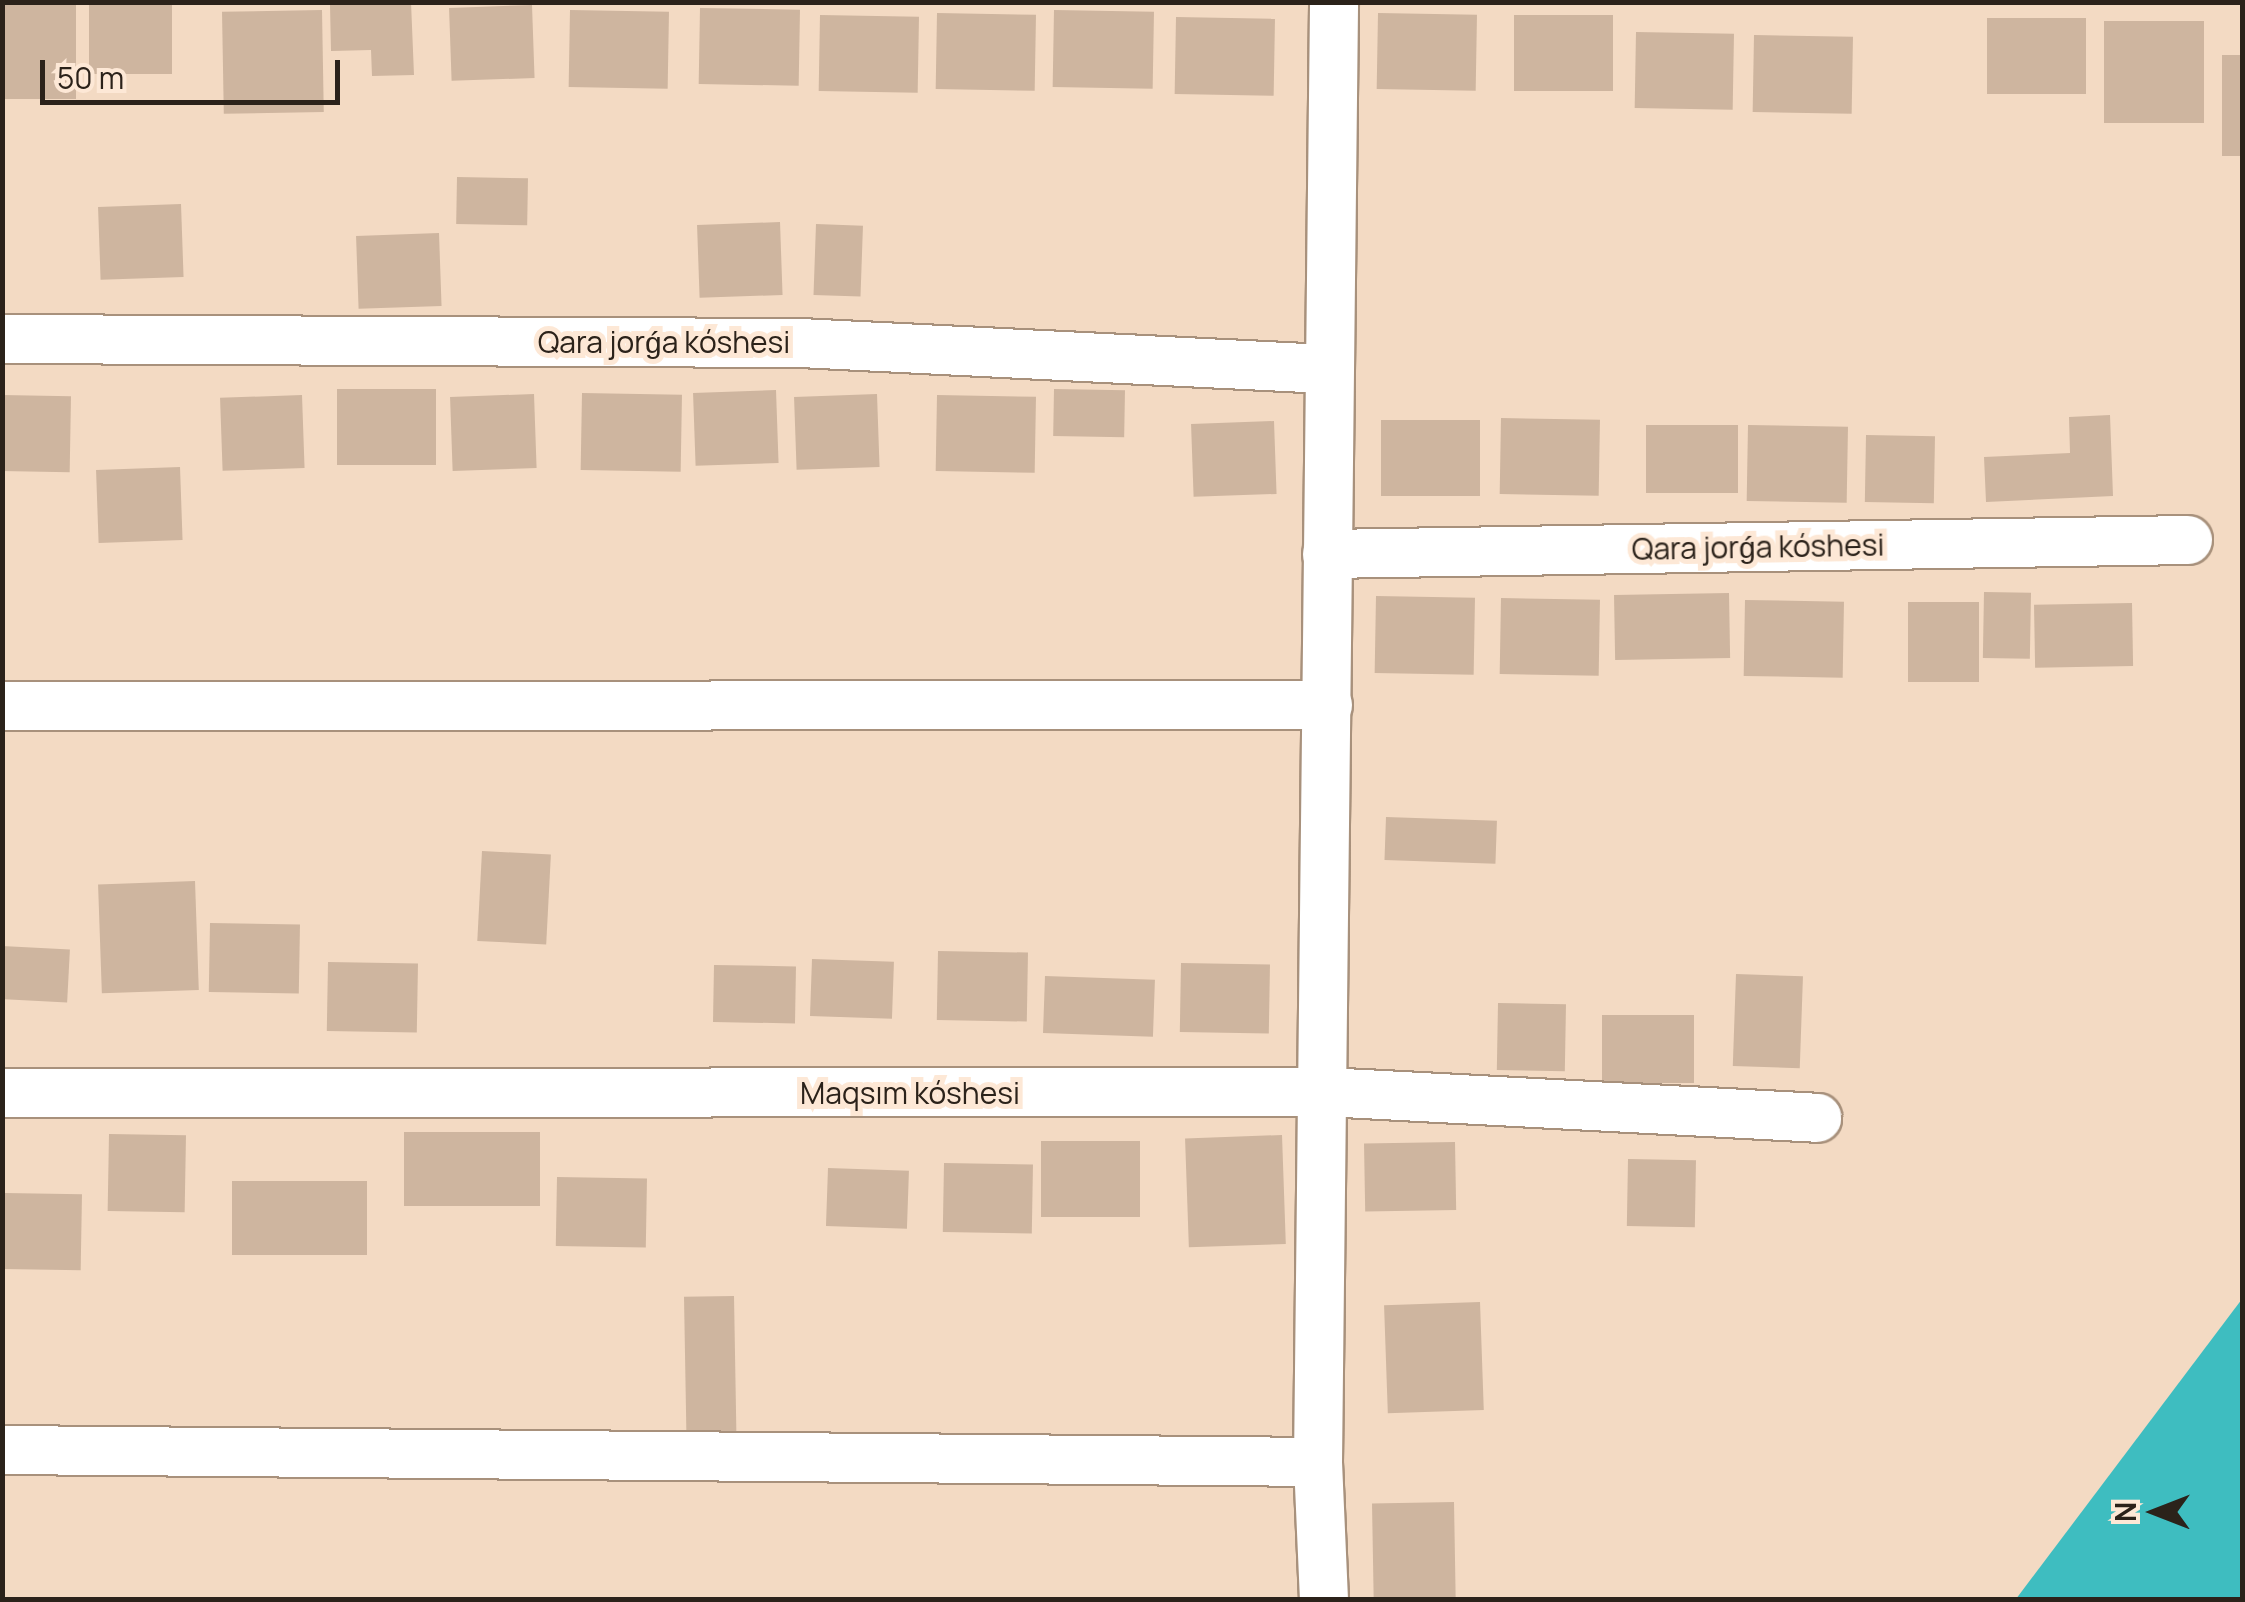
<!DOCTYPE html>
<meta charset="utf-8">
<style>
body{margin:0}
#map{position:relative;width:2245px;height:1602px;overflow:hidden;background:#f3dac3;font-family:Manrope,sans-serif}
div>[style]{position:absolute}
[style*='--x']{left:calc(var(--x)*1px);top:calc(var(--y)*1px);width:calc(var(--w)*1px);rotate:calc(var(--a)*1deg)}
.water>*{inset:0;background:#3ebdc0}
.building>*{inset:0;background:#ceb59f;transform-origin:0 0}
.roads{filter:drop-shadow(2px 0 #a8917c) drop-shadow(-2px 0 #a8917c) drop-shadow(0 2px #a8917c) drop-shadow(0 -2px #a8917c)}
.minor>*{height:48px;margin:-24px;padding:0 24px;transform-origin:24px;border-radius:24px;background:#fff}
span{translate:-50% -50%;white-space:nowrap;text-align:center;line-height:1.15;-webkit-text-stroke:10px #fde8d6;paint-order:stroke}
.street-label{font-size:30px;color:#2b221a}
.frame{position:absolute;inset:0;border:5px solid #2b221a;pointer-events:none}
.north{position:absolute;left:2105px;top:1462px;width:100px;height:100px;-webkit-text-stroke:8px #fde8d6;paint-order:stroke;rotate:270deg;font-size:28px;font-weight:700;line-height:40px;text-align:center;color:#2b221a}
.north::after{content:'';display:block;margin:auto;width:35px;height:45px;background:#2b221a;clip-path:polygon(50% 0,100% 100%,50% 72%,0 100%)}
.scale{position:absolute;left:40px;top:60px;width:300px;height:45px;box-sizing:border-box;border:5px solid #2b221a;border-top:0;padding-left:12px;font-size:30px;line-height:35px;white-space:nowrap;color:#2b221a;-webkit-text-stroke:8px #fde8d6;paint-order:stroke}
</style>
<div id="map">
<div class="water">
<div style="clip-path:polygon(2242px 1299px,2242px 1599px,2016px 1599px)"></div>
</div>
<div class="building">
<div style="left:2px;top:2px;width:74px;height:97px"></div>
<div style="left:89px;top:2px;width:83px;height:72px"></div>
<div style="clip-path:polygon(400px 2px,411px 2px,414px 75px,372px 76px,371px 50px,331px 51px,330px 5px)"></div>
<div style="left:532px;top:5px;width:73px;height:83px;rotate:88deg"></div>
<div style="left:700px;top:8px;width:100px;height:76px;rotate:1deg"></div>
<div style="left:322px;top:10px;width:102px;height:100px;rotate:89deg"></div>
<div style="left:570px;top:10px;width:99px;height:77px;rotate:1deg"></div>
<div style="left:1054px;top:10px;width:100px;height:77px;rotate:1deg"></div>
<div style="left:937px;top:13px;width:99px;height:76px;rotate:1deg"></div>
<div style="left:1378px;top:13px;width:99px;height:76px;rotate:1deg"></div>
<div style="left:820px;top:15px;width:99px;height:76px;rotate:1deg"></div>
<div style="left:1514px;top:15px;width:99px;height:76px"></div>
<div style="left:1176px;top:17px;width:99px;height:77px;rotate:1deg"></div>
<div style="left:1987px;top:18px;width:99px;height:76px"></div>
<div style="left:2204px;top:21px;width:102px;height:100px;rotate:90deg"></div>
<div style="left:1636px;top:32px;width:98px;height:76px;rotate:1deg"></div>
<div style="left:1754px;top:35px;width:99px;height:77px;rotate:1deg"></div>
<div style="left:2222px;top:55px;width:20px;height:101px"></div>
<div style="left:457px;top:177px;width:71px;height:47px;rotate:1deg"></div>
<div style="left:181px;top:204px;width:73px;height:83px;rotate:88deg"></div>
<div style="left:780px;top:222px;width:73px;height:83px;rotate:88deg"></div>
<div style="left:816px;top:224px;width:47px;height:71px;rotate:2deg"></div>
<div style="left:439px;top:233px;width:73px;height:83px;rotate:88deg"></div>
<div style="left:337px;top:389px;width:99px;height:76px"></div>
<div style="left:1054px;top:389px;width:71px;height:47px;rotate:1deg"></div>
<div style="left:776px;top:390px;width:73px;height:83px;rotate:88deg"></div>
<div style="left:582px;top:393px;width:100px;height:77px;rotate:1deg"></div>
<div style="left:534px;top:394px;width:74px;height:84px;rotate:88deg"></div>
<div style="left:877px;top:394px;width:73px;height:83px;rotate:88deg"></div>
<div style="left:2px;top:395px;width:69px;height:76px;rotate:1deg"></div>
<div style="left:302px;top:395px;width:73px;height:82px;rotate:88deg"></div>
<div style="left:937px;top:395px;width:99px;height:76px;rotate:1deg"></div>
<div style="clip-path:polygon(2110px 415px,2113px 496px,1986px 502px,1984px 457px,2070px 453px,2069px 417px)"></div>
<div style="left:1501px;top:418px;width:99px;height:76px;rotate:1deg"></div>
<div style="left:1381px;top:420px;width:99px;height:76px"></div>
<div style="left:1274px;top:421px;width:73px;height:83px;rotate:88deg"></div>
<div style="left:1738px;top:425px;width:68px;height:92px;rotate:90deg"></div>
<div style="left:1748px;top:425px;width:100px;height:76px;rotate:1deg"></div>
<div style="left:1866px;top:435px;width:69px;height:67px;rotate:1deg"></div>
<div style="left:180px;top:467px;width:73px;height:84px;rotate:88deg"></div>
<div style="left:1984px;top:592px;width:47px;height:66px;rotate:1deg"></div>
<div style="left:1729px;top:593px;width:65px;height:115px;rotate:89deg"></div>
<div style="left:1376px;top:596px;width:99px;height:77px;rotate:1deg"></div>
<div style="left:1501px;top:598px;width:99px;height:76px;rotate:1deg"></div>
<div style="left:1745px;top:600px;width:99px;height:76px;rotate:1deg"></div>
<div style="left:1908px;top:602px;width:71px;height:80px"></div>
<div style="left:2132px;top:603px;width:63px;height:98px;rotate:89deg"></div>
<div style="left:1386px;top:817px;width:111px;height:43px;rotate:2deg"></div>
<div style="left:482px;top:851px;width:69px;height:90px;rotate:3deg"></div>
<div style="left:195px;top:881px;width:109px;height:97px;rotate:88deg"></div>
<div style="left:210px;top:923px;width:90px;height:69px;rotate:1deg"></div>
<div style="left:2px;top:946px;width:68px;height:53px;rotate:3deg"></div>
<div style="left:938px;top:951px;width:90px;height:69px;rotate:1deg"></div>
<div style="left:812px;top:959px;width:82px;height:57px;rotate:2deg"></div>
<div style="left:328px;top:962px;width:90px;height:69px;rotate:1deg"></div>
<div style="left:1181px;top:963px;width:89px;height:69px;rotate:1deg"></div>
<div style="left:714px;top:965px;width:82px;height:57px;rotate:1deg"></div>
<div style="left:1736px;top:974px;width:67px;height:92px;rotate:2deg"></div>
<div style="left:1045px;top:976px;width:110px;height:57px;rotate:2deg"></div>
<div style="left:1498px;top:1003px;width:68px;height:67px;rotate:1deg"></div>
<div style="left:1602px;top:1015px;width:92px;height:68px"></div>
<div style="left:404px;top:1132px;width:136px;height:74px"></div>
<div style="left:109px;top:1134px;width:77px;height:77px;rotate:1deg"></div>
<div style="left:1282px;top:1135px;width:109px;height:97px;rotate:88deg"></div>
<div style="left:1041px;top:1141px;width:99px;height:76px"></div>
<div style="left:1455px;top:1142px;width:68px;height:91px;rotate:89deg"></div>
<div style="left:1628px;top:1159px;width:68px;height:67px;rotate:1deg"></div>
<div style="left:944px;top:1163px;width:89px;height:69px;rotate:1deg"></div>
<div style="left:828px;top:1168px;width:81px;height:58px;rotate:2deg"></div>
<div style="left:557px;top:1177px;width:90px;height:69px;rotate:1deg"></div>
<div style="left:232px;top:1181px;width:135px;height:74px"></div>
<div style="left:5px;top:1193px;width:77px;height:76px;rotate:1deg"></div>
<div style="left:734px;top:1296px;width:136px;height:50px;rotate:89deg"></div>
<div style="left:1480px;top:1302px;width:108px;height:96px;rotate:88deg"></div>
<div style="left:1454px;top:1502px;width:98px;height:82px;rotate:89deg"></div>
</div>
<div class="roads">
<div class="minor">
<div style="--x:2;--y:339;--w:798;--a:0.29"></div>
<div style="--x:800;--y:343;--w:527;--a:2.83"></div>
<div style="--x:1327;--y:554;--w:861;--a:-0.93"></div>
<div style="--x:2;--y:706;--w:1326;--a:-0.04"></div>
<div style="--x:2;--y:1093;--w:1323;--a:-0.04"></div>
<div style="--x:1325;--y:1092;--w:493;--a:3"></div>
<div style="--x:2;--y:1450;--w:1316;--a:0.52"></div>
<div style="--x:1324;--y:1600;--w:138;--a:-92.5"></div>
<div style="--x:1318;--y:1462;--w:1460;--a:-89.37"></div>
</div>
</div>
<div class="street-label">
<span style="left:664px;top:342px">Qara jorǵa kóshesi</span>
<span style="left:1758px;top:547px;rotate:-1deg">Qara jorǵa kóshesi</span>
<span style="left:910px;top:1093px">Maqsım kóshesi</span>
</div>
<div class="frame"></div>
<div class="north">N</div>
<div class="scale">50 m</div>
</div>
